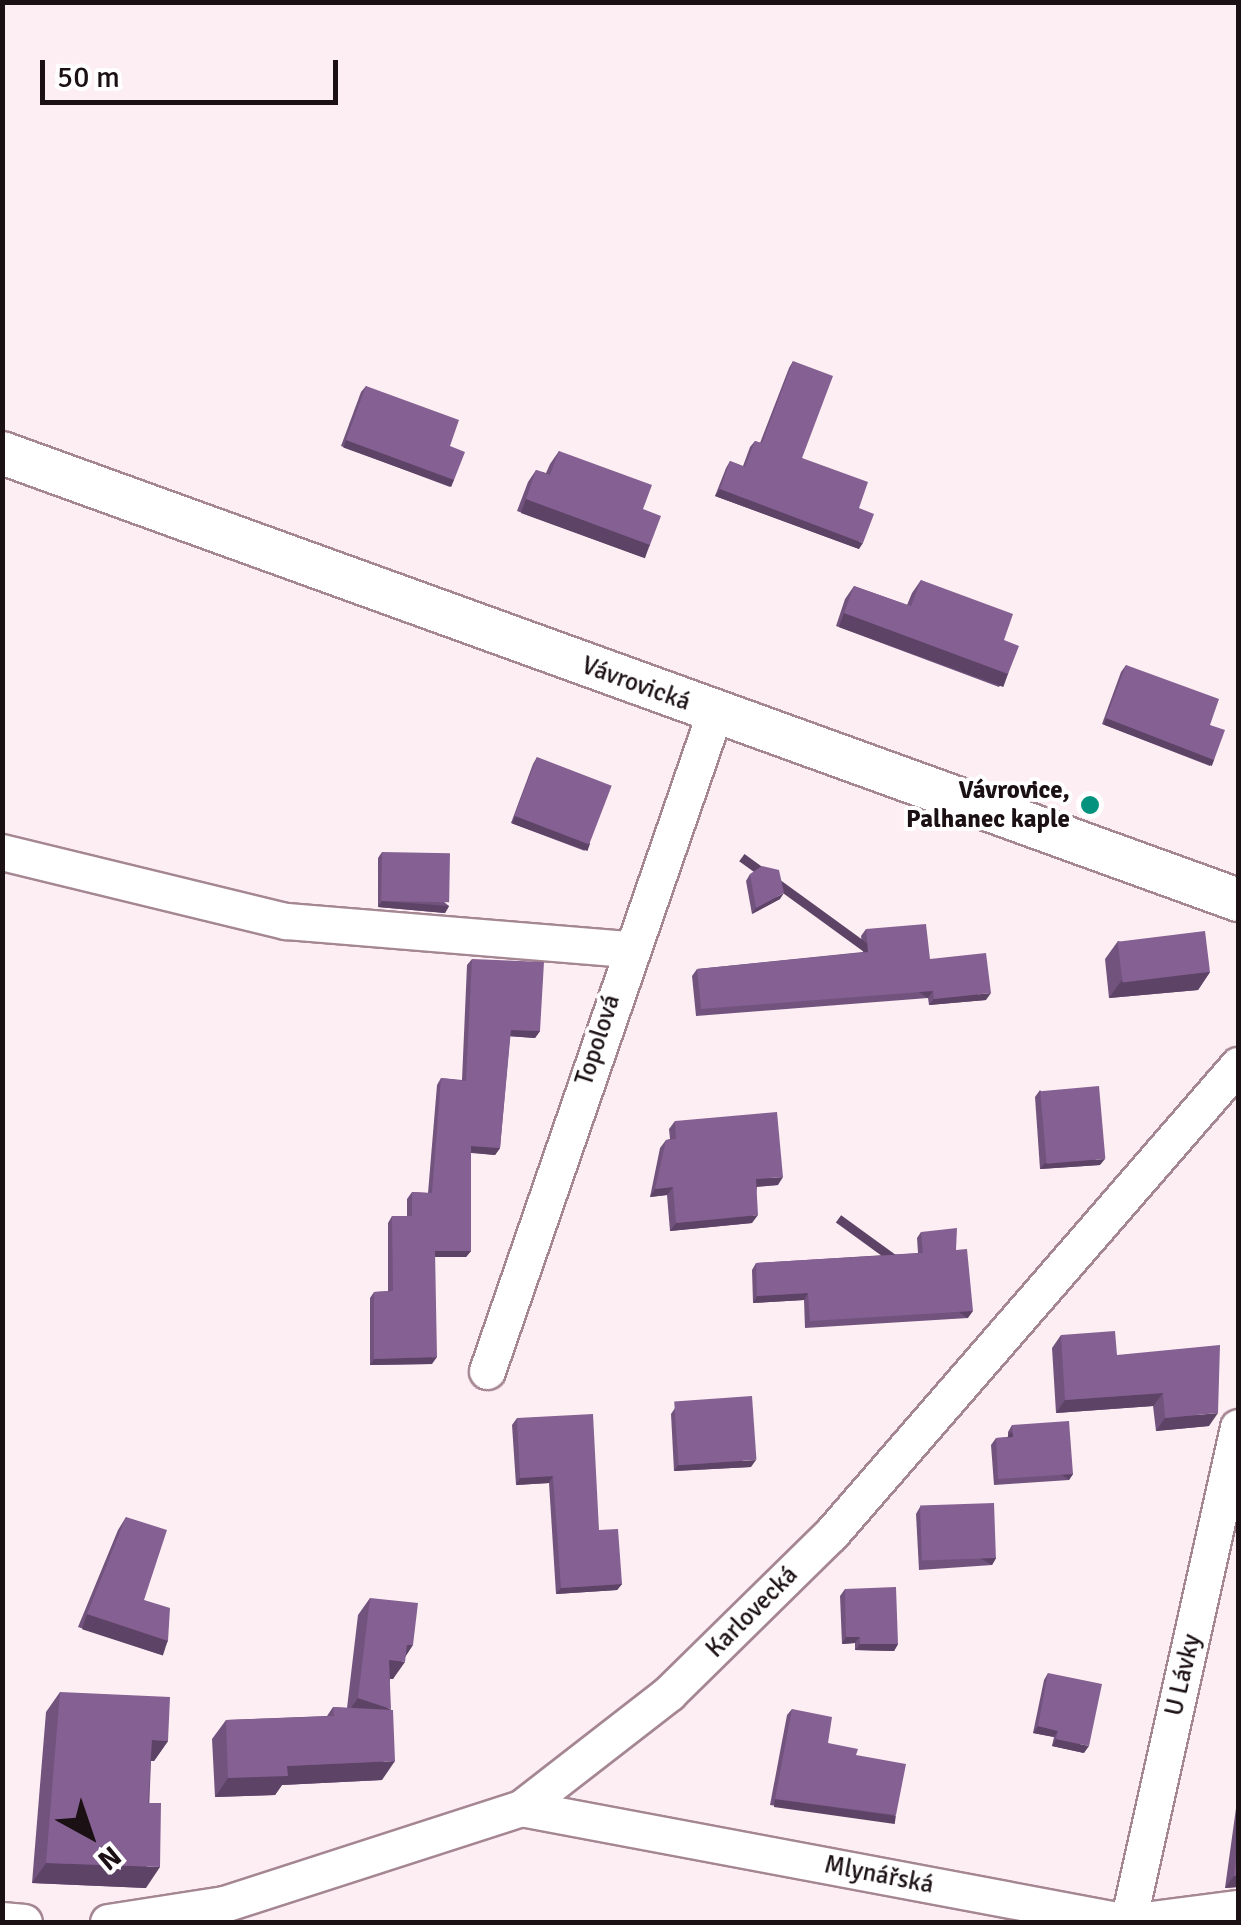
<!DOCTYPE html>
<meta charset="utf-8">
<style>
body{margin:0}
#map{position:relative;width:1241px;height:1925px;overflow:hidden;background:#fceef3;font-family:Signika,sans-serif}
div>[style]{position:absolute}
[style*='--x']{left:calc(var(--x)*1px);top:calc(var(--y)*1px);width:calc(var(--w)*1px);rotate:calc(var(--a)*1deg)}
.roads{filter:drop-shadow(2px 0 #a58693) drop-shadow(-2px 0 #a58693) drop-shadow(0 2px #a58693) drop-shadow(0 -2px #a58693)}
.minor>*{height:35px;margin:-17.5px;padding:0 17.5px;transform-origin:17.5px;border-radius:17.5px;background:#fff}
.tertiary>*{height:42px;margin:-21px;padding:0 21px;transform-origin:21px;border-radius:21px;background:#fff}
.wall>*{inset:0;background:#72537e}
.shaded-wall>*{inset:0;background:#5d4366;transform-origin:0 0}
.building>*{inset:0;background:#856092;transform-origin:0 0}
.dots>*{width:28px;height:28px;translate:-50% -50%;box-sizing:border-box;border:5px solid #fff;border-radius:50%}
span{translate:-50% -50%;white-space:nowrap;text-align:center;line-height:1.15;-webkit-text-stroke:8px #fff;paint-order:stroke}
.street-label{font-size:25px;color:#1b1014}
.poi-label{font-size:25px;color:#1b1014;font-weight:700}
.right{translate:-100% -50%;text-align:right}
.frame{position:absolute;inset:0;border:5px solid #1b1014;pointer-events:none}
.north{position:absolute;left:40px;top:1785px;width:100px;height:100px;-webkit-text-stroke:8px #fff;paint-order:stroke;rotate:140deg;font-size:28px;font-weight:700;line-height:40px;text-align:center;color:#1b1014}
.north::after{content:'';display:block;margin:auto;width:35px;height:45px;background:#1b1014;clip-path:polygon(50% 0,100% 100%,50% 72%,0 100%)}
.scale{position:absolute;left:40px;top:60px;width:298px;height:45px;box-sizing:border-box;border:5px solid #1b1014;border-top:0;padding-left:12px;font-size:30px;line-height:35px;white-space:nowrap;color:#1b1014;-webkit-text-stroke:8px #fff;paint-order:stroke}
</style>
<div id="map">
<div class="roads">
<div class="minor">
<div style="--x:2;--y:852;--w:292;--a:13.7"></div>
<div style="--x:286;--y:921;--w:343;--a:4.7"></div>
<div style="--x:487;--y:1371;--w:697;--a:-70.92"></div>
<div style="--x:521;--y:1808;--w:618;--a:10.64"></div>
<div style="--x:1128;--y:1922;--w:111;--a:-7.3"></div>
<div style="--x:2;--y:1920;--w:22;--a:5"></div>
<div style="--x:108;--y:1922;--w:117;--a:-8.8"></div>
<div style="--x:224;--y:1904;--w:312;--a:-17.9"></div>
<div style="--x:521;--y:1808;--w:187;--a:-37.8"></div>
<div style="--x:669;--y:1693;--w:227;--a:-44.5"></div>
<div style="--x:831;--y:1534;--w:621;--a:-49.05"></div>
<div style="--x:1128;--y:1922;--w:507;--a:-77.47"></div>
</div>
<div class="tertiary">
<div style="--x:2;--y:453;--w:1314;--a:19.88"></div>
</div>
</div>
<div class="wall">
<div style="clip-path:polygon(793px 361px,802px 458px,859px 508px,859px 549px,715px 496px,726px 468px,730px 461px,743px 466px,750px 447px,755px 441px,760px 443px,789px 368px)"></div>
<div style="clip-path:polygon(366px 386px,450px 446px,454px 480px,450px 487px,341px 446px,361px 392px)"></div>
<div style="clip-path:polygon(559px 451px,643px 509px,650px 545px,642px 557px,517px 511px,528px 482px,536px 470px,546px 473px,550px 464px)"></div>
<div style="clip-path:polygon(921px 580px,1004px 640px,1008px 674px,999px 687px,836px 626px,845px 599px,854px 586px,907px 605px,912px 593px)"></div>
<div style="clip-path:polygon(1126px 665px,1210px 725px,1210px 766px,1102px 724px,1121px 672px)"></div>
<div style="clip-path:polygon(537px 757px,585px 851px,511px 823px,533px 764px)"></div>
<div style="clip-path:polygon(382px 852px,449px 906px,445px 913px,378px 907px,378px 858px)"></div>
<div style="clip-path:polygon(750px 874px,780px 899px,752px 914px,746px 881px)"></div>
<div style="clip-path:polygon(866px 929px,930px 959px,986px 1000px,929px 1005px,928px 998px,696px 1016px,692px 976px,697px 969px,863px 952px,861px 936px)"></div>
<div style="clip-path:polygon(1118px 941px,1210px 972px,1198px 990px,1109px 998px,1105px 959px)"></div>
<div style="clip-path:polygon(472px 959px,540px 1031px,535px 1038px,510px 1036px,500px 1148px,495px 1155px,471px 1153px,471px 1251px,466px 1257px,435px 1257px,432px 1364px,370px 1365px,370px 1298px,374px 1292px,388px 1291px,388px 1223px,392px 1216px,407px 1216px,407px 1199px,412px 1192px,428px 1193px,437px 1085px,441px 1078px,462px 1080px,467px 965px)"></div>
<div style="clip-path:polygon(1040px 1090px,1100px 1165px,1040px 1169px,1035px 1097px)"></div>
<div style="clip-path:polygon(675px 1121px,778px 1185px,757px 1187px,752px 1223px,670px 1231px,667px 1195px,650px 1197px,660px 1148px,666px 1140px,670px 1139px,669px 1129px)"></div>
<div style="clip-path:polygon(921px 1232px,956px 1250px,968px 1318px,805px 1328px,804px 1300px,753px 1303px,752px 1270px,756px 1263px,918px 1253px,917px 1238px)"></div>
<div style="clip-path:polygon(1061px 1335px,1117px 1355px,1209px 1426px,1156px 1431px,1153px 1406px,1056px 1413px,1052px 1348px)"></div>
<div style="clip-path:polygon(675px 1408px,751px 1467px,674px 1471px,671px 1414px)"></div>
<div style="clip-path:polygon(517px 1418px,599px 1530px,622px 1584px,617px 1590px,556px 1594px,549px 1483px,516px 1485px,512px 1425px)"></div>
<div style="clip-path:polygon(1012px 1425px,1073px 1474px,1069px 1480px,994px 1485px,991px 1445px,996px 1438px,1008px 1437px,1008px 1432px)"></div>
<div style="clip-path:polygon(920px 1507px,996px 1558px,992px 1565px,919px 1570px,916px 1514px)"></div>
<div style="clip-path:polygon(126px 1517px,144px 1600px,168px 1641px,159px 1654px,78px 1627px,118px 1530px)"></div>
<div style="clip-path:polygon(845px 1589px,898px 1644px,894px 1651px,855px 1650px,855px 1643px,842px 1644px,840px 1596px)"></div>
<div style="clip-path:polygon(370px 1598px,405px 1656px,393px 1679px,390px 1679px,382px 1780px,282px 1785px,275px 1795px,215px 1797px,212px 1739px,226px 1720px,327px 1716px,333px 1707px,347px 1708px,358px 1615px)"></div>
<div style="clip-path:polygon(1048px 1673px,1084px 1753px,1052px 1746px,1054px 1737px,1033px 1733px,1044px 1680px)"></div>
<div style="clip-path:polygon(60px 1692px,168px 1741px,154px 1761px,151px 1761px,146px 1888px,32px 1883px,46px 1712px)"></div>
<div style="clip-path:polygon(792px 1709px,828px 1743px,896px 1815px,891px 1821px,770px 1805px,787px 1715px)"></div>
<div style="clip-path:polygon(1238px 1794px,1238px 1887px,1225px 1888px)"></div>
</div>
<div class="shaded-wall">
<div style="left:346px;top:440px;width:115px;height:8px;rotate:20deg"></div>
<div style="clip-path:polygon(720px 489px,863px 543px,859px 549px,715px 496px)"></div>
<div style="left:526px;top:499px;width:132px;height:15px;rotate:20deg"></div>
<div style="left:844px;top:613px;width:175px;height:15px;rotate:20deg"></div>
<div style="left:1106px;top:718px;width:116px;height:7px;rotate:21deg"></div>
<div style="left:515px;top:816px;width:80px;height:8px;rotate:20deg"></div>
<div style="clip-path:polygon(784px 893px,780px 899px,752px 914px,756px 908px)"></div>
<div style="clip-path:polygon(382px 901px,449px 906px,445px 913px,378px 907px)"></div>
<div style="clip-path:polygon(1210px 972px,1198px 990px,1109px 998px,1122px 980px)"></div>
<div style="left:933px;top:991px;width:9px;height:233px;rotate:126deg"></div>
<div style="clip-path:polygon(991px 993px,986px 1000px,929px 1005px,934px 999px)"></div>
<div style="clip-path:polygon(511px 1030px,540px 1031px,535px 1038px,506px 1036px)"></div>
<div style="clip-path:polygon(471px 1146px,500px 1148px,495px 1155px,466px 1152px)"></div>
<div style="clip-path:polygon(1105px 1159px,1100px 1165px,1040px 1169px,1045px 1163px)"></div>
<div style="clip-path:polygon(783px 1177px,778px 1185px,750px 1187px,756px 1179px)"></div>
<div style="clip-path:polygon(673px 1187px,667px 1195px,650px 1197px,655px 1189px)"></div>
<div style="clip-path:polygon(758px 1215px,752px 1223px,670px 1231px,676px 1223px)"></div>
<div style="clip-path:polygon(435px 1251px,471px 1251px,466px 1257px,430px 1257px)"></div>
<div style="clip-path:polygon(808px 1293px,804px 1300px,753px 1303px,757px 1296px)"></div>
<div style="left:973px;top:1311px;width:9px;height:163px;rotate:126deg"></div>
<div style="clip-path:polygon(437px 1357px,432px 1364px,370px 1365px,374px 1359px)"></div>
<div style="clip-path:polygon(1163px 1393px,1153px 1406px,1056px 1413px,1065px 1400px)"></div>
<div style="clip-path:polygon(1218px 1413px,1209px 1426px,1156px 1431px,1165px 1418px)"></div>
<div style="clip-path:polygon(756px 1460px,751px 1467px,674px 1471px,678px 1465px)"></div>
<div style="left:1073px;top:1474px;width:7px;height:75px;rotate:124deg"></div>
<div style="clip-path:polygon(553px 1476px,549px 1483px,516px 1485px,520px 1478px)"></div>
<div style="left:996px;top:1558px;width:8px;height:72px;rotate:120deg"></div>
<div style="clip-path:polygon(622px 1584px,617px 1590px,556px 1594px,561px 1588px)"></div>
<div style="left:87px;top:1614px;width:85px;height:16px;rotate:18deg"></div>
<div style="clip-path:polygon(846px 1637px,860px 1637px,855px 1643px,842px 1644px)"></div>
<div style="clip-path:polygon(860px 1644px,898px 1644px,894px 1651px,855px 1650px)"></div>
<div style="clip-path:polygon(407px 1645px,413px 1645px,402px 1662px,405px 1662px,393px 1679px,377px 1677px,389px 1660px)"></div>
<div style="clip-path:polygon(358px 1698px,391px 1709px,379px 1726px,346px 1715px)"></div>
<div style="clip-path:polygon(1038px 1726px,1058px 1731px,1054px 1737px,1033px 1733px)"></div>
<div style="clip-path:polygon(1056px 1739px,1089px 1746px,1084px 1753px,1052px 1746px)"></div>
<div style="clip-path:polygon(152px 1740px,168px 1741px,154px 1761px,138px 1760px)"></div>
<div style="clip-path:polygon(395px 1761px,382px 1780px,282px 1785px,275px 1795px,215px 1797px,228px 1778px,287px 1766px)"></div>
<div style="left:775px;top:1799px;width:122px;height:8px;rotate:8deg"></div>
<div style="clip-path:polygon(46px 1863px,160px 1867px,146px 1888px,32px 1883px)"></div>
<div style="clip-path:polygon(1238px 1875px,1238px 1887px,1225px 1888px,1234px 1876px)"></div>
</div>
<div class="building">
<div style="clip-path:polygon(793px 361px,833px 376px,802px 458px,868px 482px,859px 508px,874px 514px,863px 543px,720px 489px,730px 461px,745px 467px,755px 441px,762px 443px)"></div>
<div style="clip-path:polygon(366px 386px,459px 420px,450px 446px,465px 452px,454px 480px,346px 440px)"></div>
<div style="clip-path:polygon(559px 451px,652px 485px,643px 509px,661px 516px,650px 545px,526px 499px,536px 470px,550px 475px)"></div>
<div style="clip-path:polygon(921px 580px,1013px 614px,1004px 640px,1019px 646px,1008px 674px,844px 613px,854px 586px,911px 606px)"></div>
<div style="clip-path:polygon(1126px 665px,1219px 699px,1210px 725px,1225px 730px,1214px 760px,1106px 718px)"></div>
<div style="left:537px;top:757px;width:80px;height:63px;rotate:21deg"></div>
<div style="left:382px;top:852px;width:68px;height:49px;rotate:1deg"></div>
<div style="clip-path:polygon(762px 866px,779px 870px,784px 893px,756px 908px,750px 874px)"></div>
<div style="clip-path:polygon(926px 924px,930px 959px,986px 953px,991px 993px,934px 999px,933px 991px,701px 1009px,697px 969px,868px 952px,866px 929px)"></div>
<div style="left:1205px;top:931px;width:41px;height:88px;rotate:83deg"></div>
<div style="clip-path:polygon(472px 959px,544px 962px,540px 1031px,511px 1030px,500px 1148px,471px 1146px,471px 1251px,435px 1251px,437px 1357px,374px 1359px,374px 1292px,393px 1291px,392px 1216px,412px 1216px,412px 1192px,432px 1193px,441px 1078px,466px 1081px)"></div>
<div style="left:1099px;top:1086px;width:73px;height:59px;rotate:85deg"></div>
<div style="clip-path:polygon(777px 1112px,783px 1177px,756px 1179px,758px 1215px,676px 1223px,673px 1187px,655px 1189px,666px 1140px,676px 1139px,675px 1121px)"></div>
<div style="clip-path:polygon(957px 1228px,956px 1250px,967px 1249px,973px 1311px,810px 1321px,808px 1293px,757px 1296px,756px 1263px,923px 1253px,921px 1232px)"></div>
<div style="clip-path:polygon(1115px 1331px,1117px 1355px,1220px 1345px,1218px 1413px,1165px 1418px,1163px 1393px,1065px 1400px,1061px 1335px)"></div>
<div style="left:752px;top:1396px;width:64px;height:78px;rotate:86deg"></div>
<div style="clip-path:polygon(593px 1414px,599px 1530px,618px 1529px,622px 1584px,561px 1588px,553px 1476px,520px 1478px,517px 1418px)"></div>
<div style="clip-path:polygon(1069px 1421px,1073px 1474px,998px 1479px,996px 1438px,1013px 1437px,1012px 1425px)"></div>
<div style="left:994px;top:1503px;width:55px;height:74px;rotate:88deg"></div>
<div style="clip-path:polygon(126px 1517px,167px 1530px,144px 1600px,170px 1608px,168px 1641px,87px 1614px)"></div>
<div style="clip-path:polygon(896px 1587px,898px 1644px,860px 1644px,860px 1637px,846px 1637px,845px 1589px)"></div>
<div style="clip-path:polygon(370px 1598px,418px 1603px,413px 1645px,407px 1645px,405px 1662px,389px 1660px,391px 1709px,358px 1698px)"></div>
<div style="clip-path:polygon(1048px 1673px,1102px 1684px,1089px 1746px,1056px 1739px,1058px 1731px,1038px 1726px)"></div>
<div style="clip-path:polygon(60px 1692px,170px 1697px,168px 1741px,152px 1740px,148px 1803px,161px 1803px,160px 1867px,46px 1863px)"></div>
<div style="clip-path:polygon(333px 1707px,393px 1710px,395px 1761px,287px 1766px,288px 1776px,228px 1778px,226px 1720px,334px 1716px)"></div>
<div style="clip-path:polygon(792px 1709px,832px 1717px,828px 1743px,858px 1749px,856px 1755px,906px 1764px,896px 1815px,775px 1799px)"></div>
<div style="clip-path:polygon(1238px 1844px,1238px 1875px,1234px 1876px)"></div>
</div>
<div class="dots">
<div style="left:1090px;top:805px;background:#02927d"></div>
</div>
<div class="street-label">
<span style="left:636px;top:684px;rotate:20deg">Vávrovická</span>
<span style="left:598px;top:1040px;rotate:-72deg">Topolová</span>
<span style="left:752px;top:1612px;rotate:-45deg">Karlovecká</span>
<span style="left:1183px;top:1675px;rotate:-77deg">U Lávky</span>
<span style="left:879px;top:1875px;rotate:11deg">Mlynářská</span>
</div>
<div class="poi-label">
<span class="right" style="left:1070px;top:805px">Vávrovice,<br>Palhanec kaple</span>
</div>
<div class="frame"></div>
<div class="north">N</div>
<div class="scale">50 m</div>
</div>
